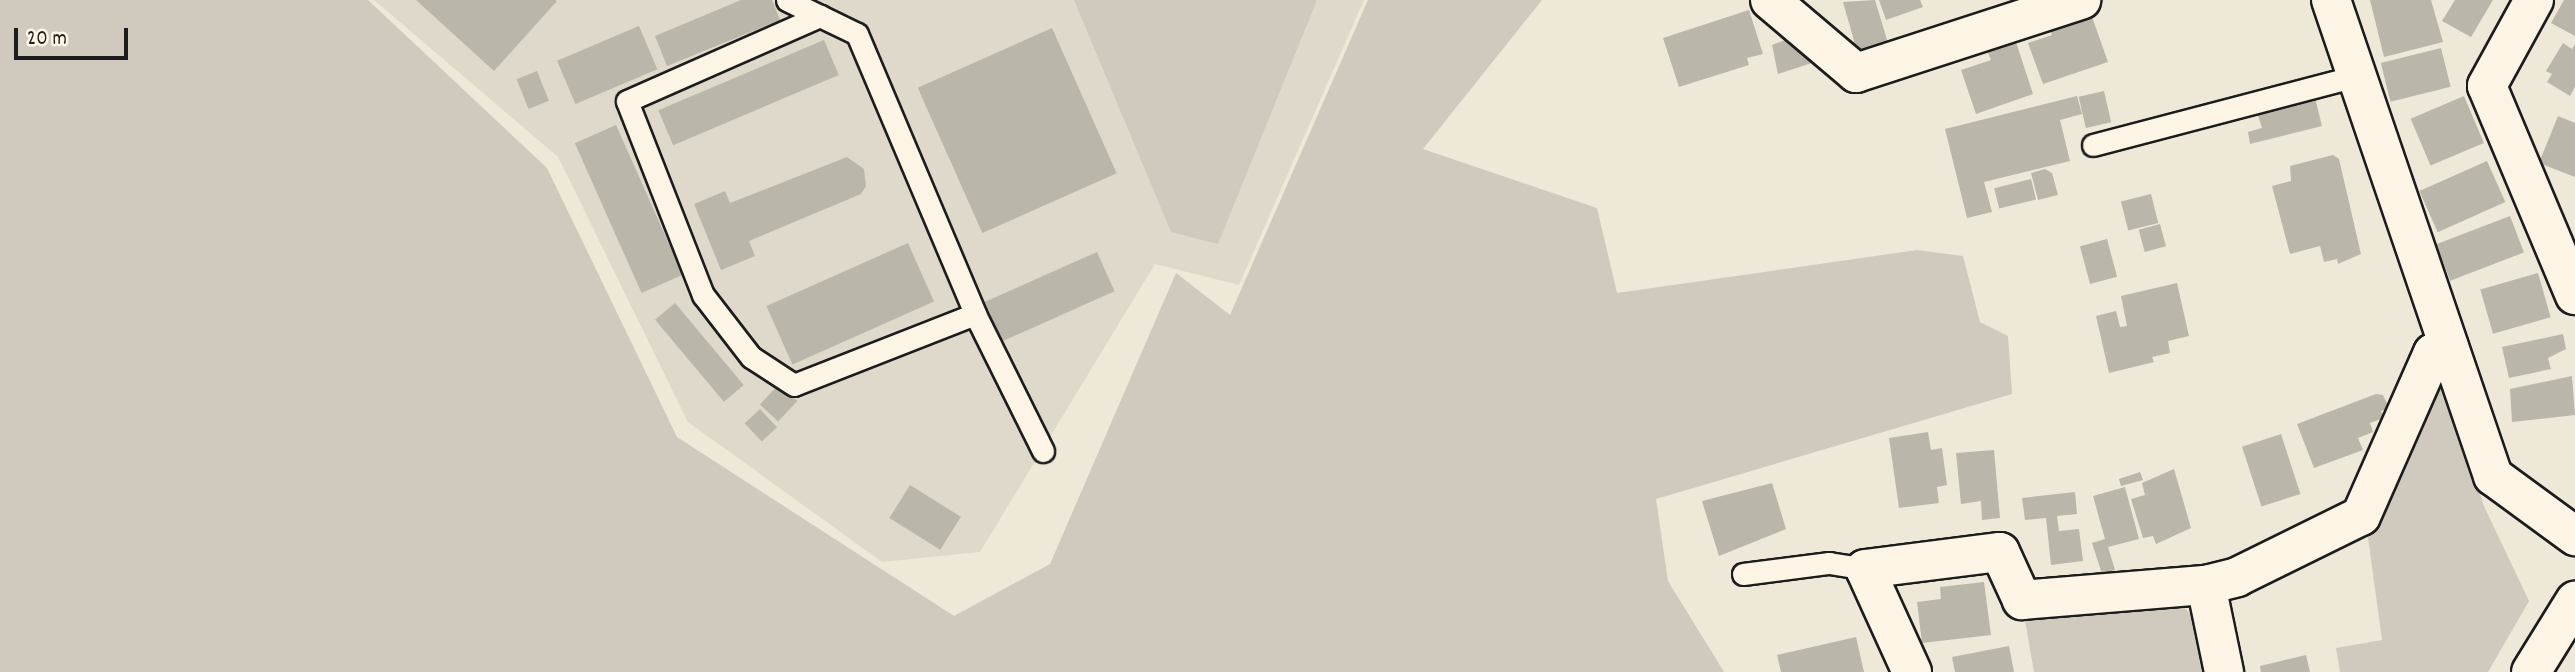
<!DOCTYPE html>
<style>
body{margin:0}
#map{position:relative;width:2575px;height:672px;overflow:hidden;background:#eee8d9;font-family:Dekko,sans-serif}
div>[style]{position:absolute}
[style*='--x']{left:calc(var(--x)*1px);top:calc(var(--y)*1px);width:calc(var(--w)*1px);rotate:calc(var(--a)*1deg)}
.built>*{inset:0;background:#ded9cb}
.green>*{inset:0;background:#cfcabd}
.building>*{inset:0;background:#bab6aa;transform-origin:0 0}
.roads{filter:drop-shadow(2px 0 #1c1c1c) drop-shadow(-2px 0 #1c1c1c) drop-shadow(0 2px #1c1c1c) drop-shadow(0 -2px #1c1c1c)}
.lane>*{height:21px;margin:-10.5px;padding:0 10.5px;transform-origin:10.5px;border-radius:10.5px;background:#fcf5e5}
.street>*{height:38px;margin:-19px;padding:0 19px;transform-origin:19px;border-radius:19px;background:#fcf5e5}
.secondary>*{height:38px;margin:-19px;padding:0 19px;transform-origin:19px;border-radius:19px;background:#fcf5e5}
span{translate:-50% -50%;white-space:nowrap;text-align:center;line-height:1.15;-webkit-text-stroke:5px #fcf5e5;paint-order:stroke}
.scale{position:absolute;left:14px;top:28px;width:114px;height:32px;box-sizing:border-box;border:4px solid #1c1c1c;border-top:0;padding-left:9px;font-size:21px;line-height:24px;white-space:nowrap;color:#1c1c1c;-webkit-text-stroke:5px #fcf5e5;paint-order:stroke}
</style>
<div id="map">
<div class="built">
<div style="clip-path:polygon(374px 0,1364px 0,1239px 285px,1155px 264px,980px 552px,882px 562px,688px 422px,558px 157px)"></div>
</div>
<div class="green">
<div style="clip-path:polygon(0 0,368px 0,547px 168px,677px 437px,954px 616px,1050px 564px,1176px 273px,1230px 315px,1368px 0,1542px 0,1423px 149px,1597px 208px,1617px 293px,1917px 250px,1963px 256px,1980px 322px,2008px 336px,2012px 394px,1656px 499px,1668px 581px,1724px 672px,0 672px)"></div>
<div style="clip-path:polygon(1074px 0,1317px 0,1218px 244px,1171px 232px)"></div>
<div style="clip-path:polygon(2446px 372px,2483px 504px,2529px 601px,2488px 672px,2340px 672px,2336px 648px,2382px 640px,2367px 530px)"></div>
<div style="clip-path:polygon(2178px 603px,2199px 620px,2209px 672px,2034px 672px,2024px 615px)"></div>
</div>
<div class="building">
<div style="clip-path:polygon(416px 0,555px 0,557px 1px,494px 71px)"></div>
<div style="clip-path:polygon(741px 0,772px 0,780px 20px,667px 66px,655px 36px)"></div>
<div style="clip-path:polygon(1875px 0,1891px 53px,1860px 62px,1843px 2px)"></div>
<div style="clip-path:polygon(1879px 0,1920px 0,1923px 7px,1886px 20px)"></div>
<div style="clip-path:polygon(2370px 0,2431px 0,2443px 42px,2384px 57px)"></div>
<div style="clip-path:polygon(2455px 0,2493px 0,2471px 37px,2442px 21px)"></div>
<div style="clip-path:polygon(2564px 0,2575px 0,2575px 36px,2551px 23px)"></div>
<div style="clip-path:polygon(1749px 10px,1763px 54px,1747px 58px,1749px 65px,1679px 87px,1663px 38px)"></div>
<div style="clip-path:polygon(2091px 14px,2108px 62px,2043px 84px,2028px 43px,2052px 35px,2049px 28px)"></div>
<div style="left:639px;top:26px;width:47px;height:89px;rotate:67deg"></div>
<div style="left:1052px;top:28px;width:159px;height:147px;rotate:66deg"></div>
<div style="clip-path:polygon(1793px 37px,1821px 60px,1778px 74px,1772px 45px)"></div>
<div style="left:824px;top:40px;width:38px;height:180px;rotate:67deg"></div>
<div style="clip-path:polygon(2016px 42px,2033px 94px,1976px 114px,1961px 70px,1991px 60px,1988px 52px)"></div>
<div style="clip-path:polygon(2563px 43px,2572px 49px,2575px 44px,2575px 87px,2570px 96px,2547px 82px,2552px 74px,2546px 71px)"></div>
<div style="left:2441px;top:48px;width:40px;height:62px;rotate:76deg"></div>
<div style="left:537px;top:71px;width:32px;height:22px;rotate:68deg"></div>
<div style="left:2104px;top:91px;width:32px;height:26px;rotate:77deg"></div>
<div style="clip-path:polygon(2077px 96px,2082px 114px,2060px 120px,2070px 161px,1984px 182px,1992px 212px,1967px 218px,1945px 129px)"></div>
<div style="left:2464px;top:96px;width:51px;height:58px;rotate:67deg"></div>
<div style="clip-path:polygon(2315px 98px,2322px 126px,2250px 144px,2248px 132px,2262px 128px,2257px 112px)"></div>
<div style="clip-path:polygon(2558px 116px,2575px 123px,2575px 177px,2539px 163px)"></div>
<div style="left:616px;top:125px;width:164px;height:45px;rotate:66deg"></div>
<div style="clip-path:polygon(2333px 155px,2339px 159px,2361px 254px,2338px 264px,2337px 259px,2324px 262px,2320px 246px,2290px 254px,2272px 186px,2291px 181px,2290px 166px)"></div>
<div style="clip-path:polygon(847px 157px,864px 169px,866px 186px,861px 194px,749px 241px,755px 256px,721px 270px,694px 204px,725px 191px,730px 203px)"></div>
<div style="left:2487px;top:161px;width:45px;height:74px;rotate:66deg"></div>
<div style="clip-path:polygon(2045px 169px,2052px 173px,2058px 195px,2038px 200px,2031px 173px)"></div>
<div style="left:2031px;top:179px;width:21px;height:38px;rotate:76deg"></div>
<div style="left:2151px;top:194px;width:30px;height:31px;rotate:76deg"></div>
<div style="left:2510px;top:216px;width:39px;height:79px;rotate:69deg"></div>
<div style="left:2160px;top:224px;width:23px;height:22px;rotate:75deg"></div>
<div style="left:2107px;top:239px;width:39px;height:28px;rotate:75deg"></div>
<div style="left:908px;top:243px;width:64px;height:155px;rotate:66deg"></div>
<div style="left:1097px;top:252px;width:43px;height:123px;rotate:66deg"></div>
<div style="left:2538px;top:273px;width:46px;height:60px;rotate:74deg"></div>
<div style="clip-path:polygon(2177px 283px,2189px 336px,2168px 341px,2170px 353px,2152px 357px,2154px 362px,2109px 373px,2096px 316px,2116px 311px,2120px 327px,2127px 326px,2121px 296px)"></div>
<div style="left:675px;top:303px;width:107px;height:26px;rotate:50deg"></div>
<div style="clip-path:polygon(2563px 334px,2566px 349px,2548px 358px,2551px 369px,2509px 378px,2502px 347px)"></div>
<div style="clip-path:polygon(2572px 376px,2575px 415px,2512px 422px,2510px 389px)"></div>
<div style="left:779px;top:384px;width:25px;height:28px;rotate:43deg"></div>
<div style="clip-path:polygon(2376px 394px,2383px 395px,2389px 408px,2381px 411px,2384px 418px,2370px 423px,2373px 432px,2358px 438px,2363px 450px,2314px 468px,2297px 424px)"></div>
<div style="left:760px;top:409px;width:25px;height:21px;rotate:47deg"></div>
<div style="clip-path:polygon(1928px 432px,1931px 450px,1942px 448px,1947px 485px,1937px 487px,1939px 503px,1899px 508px,1889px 438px)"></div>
<div style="left:2281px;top:434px;width:63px;height:41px;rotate:72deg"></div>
<div style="clip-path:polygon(1994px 450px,2000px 518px,1982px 520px,1981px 501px,1961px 504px,1956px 453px)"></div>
<div style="clip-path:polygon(2174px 469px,2191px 528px,2156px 544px,2153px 536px,2143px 538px,2131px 499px,2145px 495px,2142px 483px)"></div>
<div style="clip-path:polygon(2140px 472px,2143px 480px,2121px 486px,2119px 479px)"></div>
<div style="clip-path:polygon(1772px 483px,1786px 529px,1719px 556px,1702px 501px)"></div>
<div style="left:910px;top:485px;width:60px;height:39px;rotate:32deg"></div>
<div style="clip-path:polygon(2125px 487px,2139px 539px,2108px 547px,2115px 570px,2102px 574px,2092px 543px,2105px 539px,2093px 496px)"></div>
<div style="clip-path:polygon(2075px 492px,2077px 514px,2057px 516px,2059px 531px,2079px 529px,2083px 561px,2051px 565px,2046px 518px,2025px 520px,2022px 498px)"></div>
<div style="clip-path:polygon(1984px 582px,1991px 635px,1922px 643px,1917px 602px,1941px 599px,1940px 587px)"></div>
<div style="clip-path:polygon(1856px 637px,1864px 672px,1781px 672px,1777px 655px)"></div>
<div style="clip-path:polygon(2009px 646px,2014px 672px,1955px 672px,1952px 657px)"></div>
<div style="clip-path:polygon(2306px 655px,2310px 672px,2261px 672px,2260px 666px)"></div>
</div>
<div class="roads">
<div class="lane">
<div style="--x:787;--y:0;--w:37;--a:26"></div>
<div style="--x:820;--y:16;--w:41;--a:25.9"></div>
<div style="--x:857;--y:34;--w:304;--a:67.1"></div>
<div style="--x:975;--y:314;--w:194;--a:158.6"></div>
<div style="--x:794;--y:385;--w:51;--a:-146.9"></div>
<div style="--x:751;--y:357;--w:78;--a:-127.7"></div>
<div style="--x:703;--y:295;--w:208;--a:-111.4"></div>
<div style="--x:627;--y:101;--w:211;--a:-23.8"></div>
<div style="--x:2093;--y:145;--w:272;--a:-14.7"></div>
<div style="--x:975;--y:314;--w:153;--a:63.6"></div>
<div style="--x:1743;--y:574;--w:87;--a:-7.3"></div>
<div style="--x:1829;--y:563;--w:36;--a:9"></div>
</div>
<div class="street">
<div style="--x:1770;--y:0;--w:113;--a:40.3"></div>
<div style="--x:1856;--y:73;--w:237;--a:-18"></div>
<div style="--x:2331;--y:0;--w:503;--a:71.2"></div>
<div style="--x:2493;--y:476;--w:102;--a:36.2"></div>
<div style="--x:2534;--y:0;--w:98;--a:118.7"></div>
<div style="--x:2487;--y:86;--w:227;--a:67.2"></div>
<div style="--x:2206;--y:585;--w:32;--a:-14"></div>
<div style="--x:2237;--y:577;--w:138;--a:-26.2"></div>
<div style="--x:2361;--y:516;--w:178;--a:-66.2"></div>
<div style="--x:2433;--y:353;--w:17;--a:-24"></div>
<div style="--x:1912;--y:672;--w:113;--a:-114.5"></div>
<div style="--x:1865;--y:569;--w:136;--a:-7.2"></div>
<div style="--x:2000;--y:552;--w:53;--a:65.4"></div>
<div style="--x:2022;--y:600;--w:185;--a:-4.7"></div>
<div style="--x:2206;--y:585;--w:89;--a:78.3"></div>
</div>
<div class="secondary">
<div style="--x:2531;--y:672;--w:84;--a:-58.2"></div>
</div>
</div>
<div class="scale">20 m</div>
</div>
